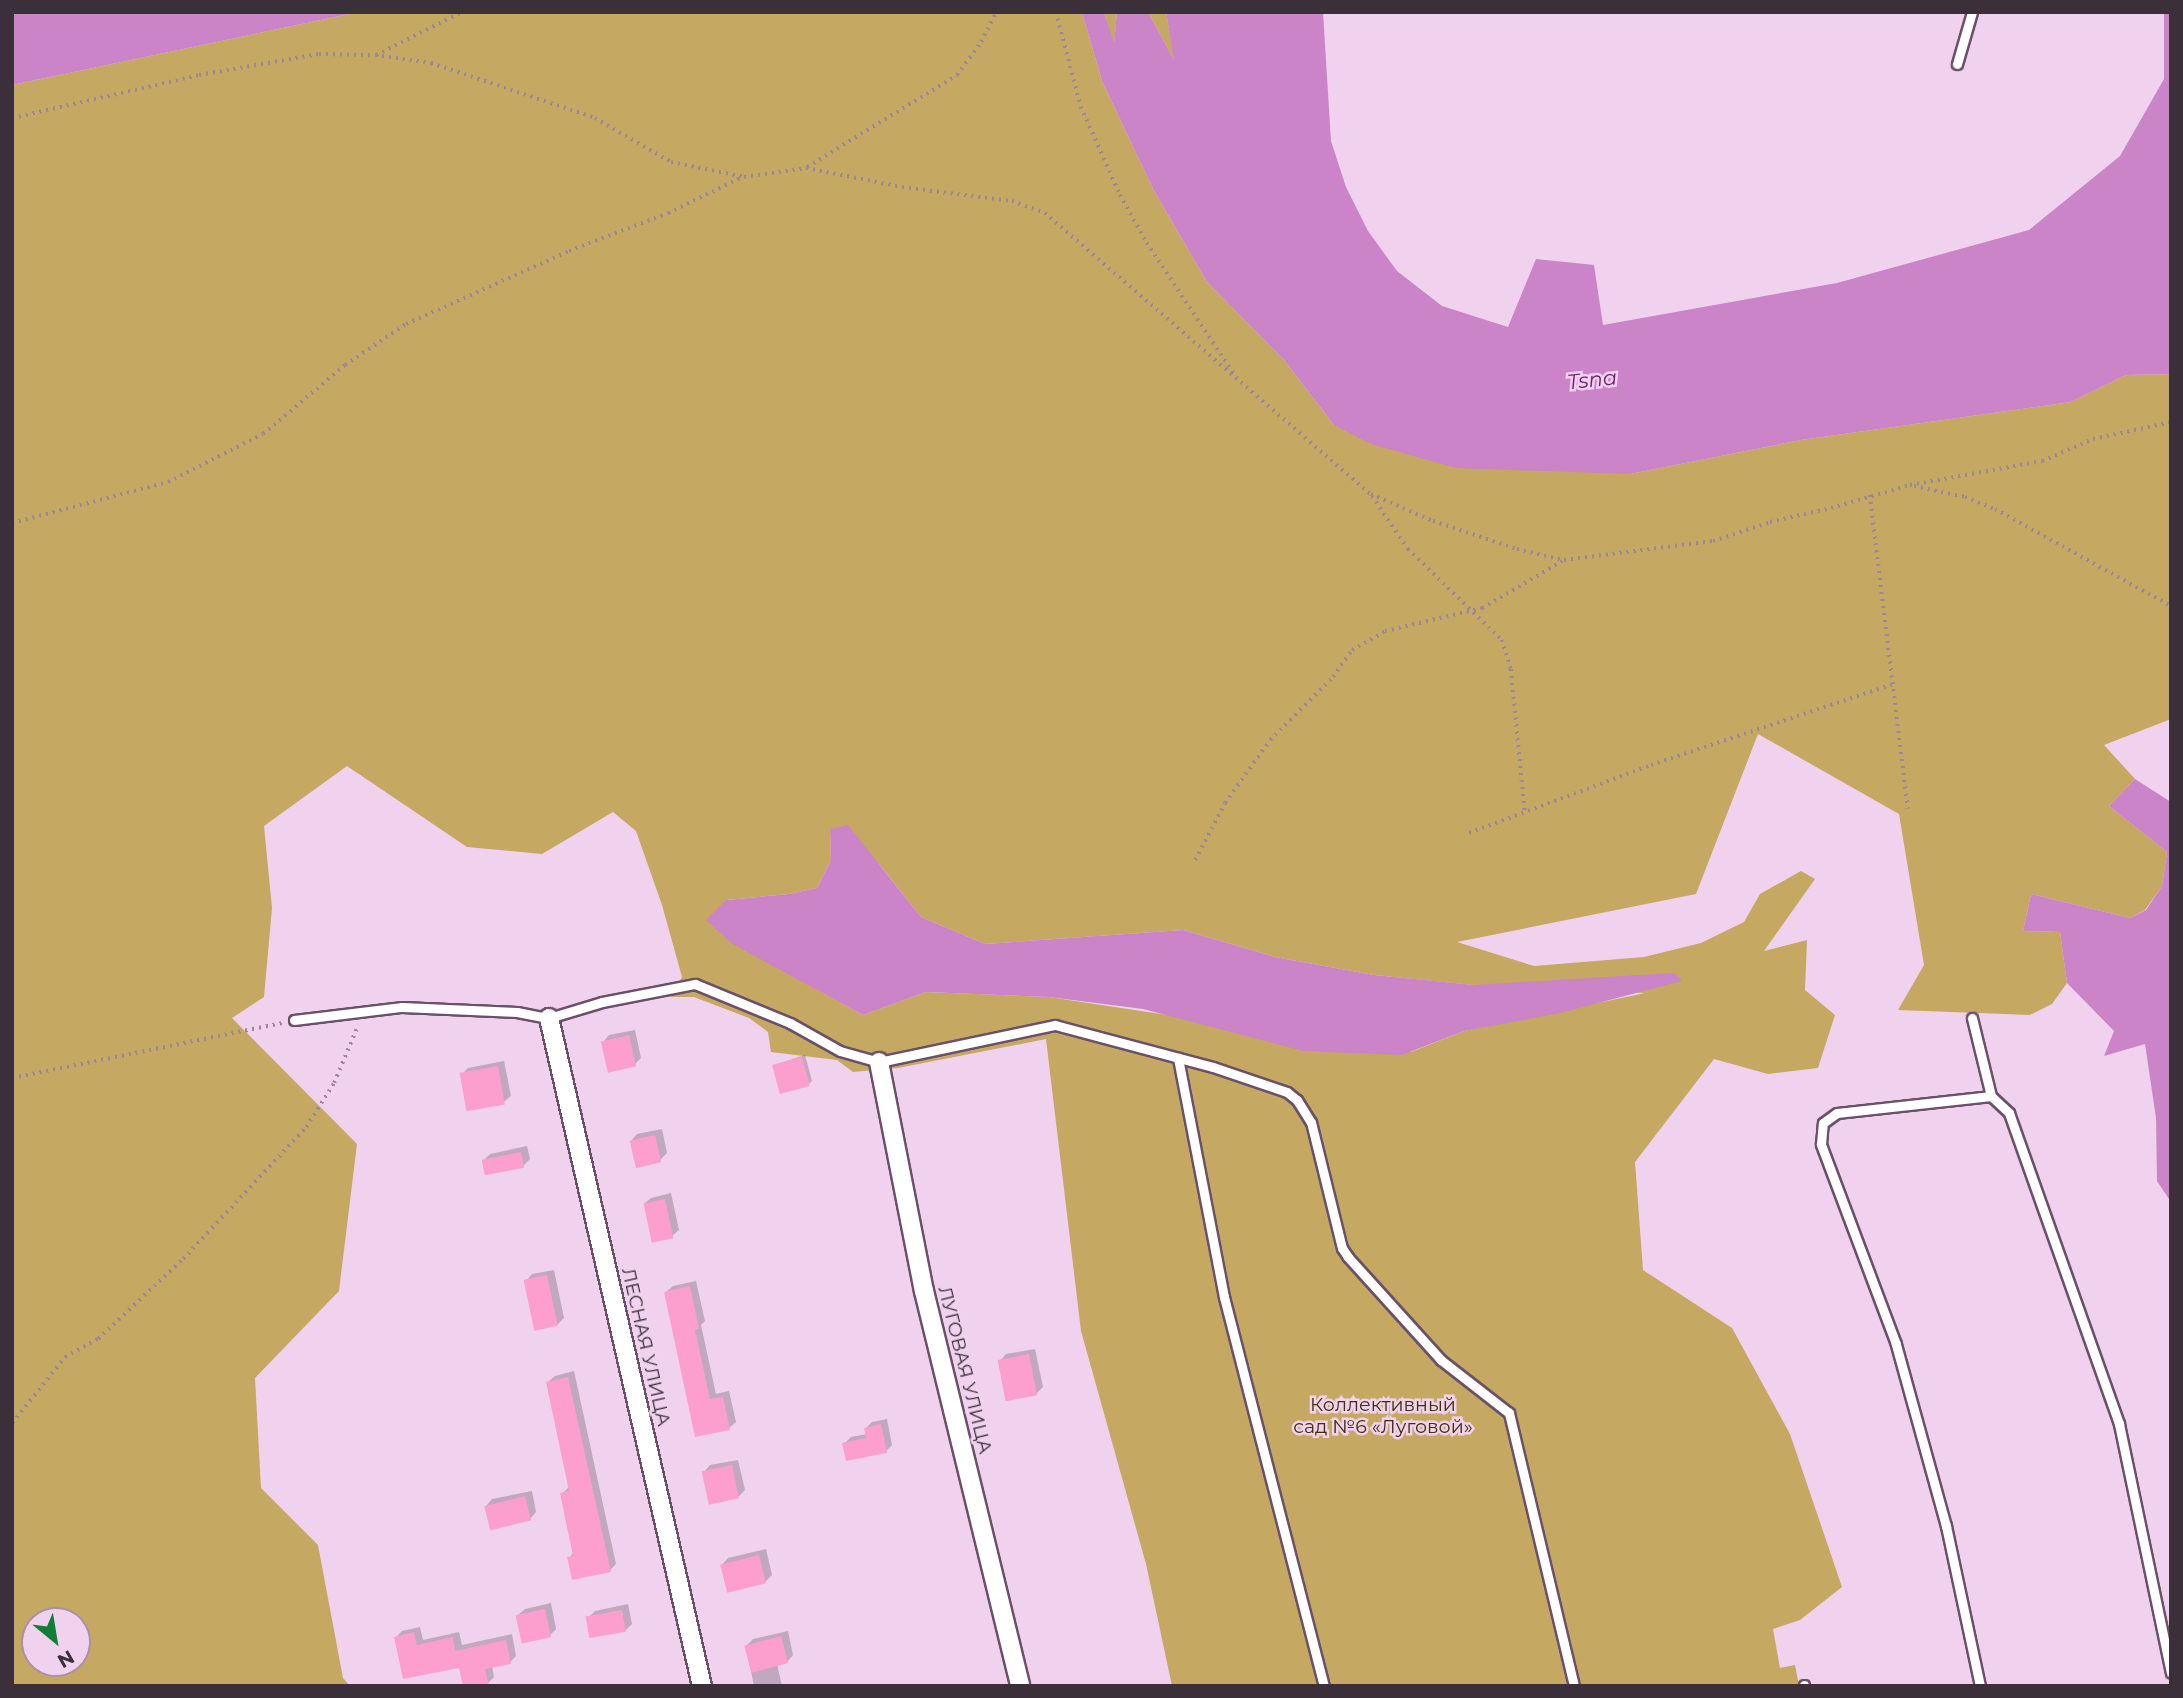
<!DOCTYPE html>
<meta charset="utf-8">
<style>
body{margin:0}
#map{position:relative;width:2183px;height:1698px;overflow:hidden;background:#f0d2ee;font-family:Montserrat,sans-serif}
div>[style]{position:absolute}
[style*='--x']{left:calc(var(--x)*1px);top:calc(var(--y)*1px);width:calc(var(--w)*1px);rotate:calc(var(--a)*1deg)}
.green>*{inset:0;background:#c5a861}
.water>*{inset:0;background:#cb84c7}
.shadow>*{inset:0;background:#0003}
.building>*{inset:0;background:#fc9fce;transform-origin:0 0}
.path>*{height:3.5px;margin-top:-1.75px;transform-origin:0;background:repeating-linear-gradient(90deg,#9c869a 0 2px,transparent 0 7px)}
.roads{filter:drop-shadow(2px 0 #6a5068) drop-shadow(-2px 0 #6a5068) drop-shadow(0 2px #6a5068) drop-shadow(0 -2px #6a5068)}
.service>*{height:9px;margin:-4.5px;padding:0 4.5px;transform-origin:4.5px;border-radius:4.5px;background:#fff}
.minor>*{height:18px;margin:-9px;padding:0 9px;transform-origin:9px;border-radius:9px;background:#fff}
span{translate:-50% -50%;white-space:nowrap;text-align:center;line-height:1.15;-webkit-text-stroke:5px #f0d2ee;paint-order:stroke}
.street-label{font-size:19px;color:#3b2f3a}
.park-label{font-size:19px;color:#403106}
.water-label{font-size:21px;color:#731f72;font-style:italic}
.frame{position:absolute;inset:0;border:14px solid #3b2f3a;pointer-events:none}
.north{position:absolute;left:21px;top:1607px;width:70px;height:70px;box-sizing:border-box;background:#f0d2ee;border:2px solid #a891a6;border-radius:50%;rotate:150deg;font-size:19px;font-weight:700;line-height:28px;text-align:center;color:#3b2f3a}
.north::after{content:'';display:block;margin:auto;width:24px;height:32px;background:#107f35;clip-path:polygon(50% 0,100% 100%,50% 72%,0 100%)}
</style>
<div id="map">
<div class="green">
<div style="clip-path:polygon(evenodd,359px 12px,1082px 12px,1102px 81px,1153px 189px,1207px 282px,1284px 360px,1334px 425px,1630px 474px,1801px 440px,2071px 402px,2126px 375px,2171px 374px,2171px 719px,2104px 745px,2135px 779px,2109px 806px,2167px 852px,2162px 886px,2145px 910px,2130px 918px,2031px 894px,2023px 931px,2060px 932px,2067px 983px,2052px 1004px,2030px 1015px,1898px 1010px,1924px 965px,1899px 814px,1758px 734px,1696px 894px,1457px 942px,1534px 966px,1644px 957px,1701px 943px,1744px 922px,1760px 894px,1801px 871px,1815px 879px,1764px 951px,1807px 940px,1805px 990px,1835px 1015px,1818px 1068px,1768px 1074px,1714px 1059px,1635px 1162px,1643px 1270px,1732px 1328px,1790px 1434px,1842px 1587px,1800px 1620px,1773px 1629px,1780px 1668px,1795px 1665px,1799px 1686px,1172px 1686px,1146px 1564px,1081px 1331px,1046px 1039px,898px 1068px,853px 1072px,837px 1060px,771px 1052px,768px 1032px,749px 1018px,694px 997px,670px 997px,682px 977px,662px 905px,636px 831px,613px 812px,542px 854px,467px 847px,347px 766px,264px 826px,272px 908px,264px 997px,232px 1018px,357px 1144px,339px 1291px,255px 1378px,261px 1488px,318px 1545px,343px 1678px,350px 1686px,12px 1686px,12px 85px,359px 12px,830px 829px,880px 865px,921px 917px,985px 944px,1183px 930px,1275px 957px,1374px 975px,1473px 985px,1645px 993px,1464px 1031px,1411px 1052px,1049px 997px,926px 992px,863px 1015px,814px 988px,726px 900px,789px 894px,817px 888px,831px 860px,830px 829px,359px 12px,35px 1621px,77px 1621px,77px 1663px,35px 1663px,35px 1621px)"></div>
<div style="clip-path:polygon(1104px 12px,1117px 12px,1114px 46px)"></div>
<div style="clip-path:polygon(1148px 12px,1166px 12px,1175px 62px)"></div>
</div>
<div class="water">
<div style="clip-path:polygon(12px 12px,359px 12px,12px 85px)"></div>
<div style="clip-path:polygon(1082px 12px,1104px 12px,1114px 43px,1117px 12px,1148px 12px,1174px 60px,1166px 12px,1323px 12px,1331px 141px,1346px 187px,1368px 231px,1397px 271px,1442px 306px,1508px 327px,1536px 259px,1594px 265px,1603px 325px,1837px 283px,2029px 230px,2120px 156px,2164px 79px,2164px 12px,2171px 12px,2171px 374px,2126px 375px,2071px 402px,1801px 440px,1630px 474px,1456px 468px,1371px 444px,1334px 425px,1284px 360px,1207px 282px,1153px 189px,1102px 81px)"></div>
<div style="clip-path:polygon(2135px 779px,2171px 802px,2171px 1202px,2157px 1181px,2156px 1118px,2145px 1044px,2104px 1056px,2114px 1031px,2067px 983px,2060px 932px,2023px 931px,2031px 894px,2130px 918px,2146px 910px,2162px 886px,2167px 852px,2109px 806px)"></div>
<div style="clip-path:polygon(848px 825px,921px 917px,985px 944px,1183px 930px,1275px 957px,1374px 975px,1435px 981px,1473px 985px,1674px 973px,1682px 981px,1560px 1013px,1464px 1031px,1402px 1055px,1303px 1051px,1143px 1009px,1049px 997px,926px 992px,863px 1015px,731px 943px,706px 920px,726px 900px,789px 894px,817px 888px,831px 860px,830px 829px)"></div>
</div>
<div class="shadow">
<div style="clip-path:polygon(635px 1030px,641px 1058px,635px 1064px,603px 1042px,609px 1035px)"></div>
<div style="clip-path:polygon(805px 1055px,812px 1081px,809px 1084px,774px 1065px)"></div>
<div style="clip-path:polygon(504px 1061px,511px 1096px,504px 1102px,461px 1075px,468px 1068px)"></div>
<div style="clip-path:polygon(662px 1129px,667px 1153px,660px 1160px,631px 1141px,637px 1134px)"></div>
<div style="clip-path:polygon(527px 1146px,530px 1159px,523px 1166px,484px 1160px,490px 1154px)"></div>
<div style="clip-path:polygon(671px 1193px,679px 1230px,672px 1236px,644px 1204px,651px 1198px)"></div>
<div style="clip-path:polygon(554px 1270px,564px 1318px,557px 1325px,526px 1281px,532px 1274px)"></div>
<div style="clip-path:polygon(696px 1281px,705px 1321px,701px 1325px,716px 1394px,729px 1391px,736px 1422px,729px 1428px,696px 1435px,666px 1292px,673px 1286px)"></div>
<div style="clip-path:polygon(1035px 1349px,1043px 1387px,1036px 1394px,1000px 1361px,1006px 1354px)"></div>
<div style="clip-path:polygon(574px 1371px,616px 1564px,610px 1570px,569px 1558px,574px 1552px,562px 1494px,569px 1487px,548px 1382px,555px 1376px)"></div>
<div style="clip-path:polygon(887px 1419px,892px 1445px,886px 1451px,844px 1444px,851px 1437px,867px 1434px,866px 1428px,872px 1422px)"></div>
<div style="clip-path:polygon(738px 1460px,745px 1490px,738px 1497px,704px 1472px,710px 1465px)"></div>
<div style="clip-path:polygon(532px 1491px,536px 1512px,530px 1519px,486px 1506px,492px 1499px)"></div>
<div style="clip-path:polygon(766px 1549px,772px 1575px,765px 1582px,722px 1565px,728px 1558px)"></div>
<div style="clip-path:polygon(551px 1603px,556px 1629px,550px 1635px,518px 1615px,525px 1609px)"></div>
<div style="clip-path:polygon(628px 1604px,632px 1624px,626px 1630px,588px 1618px,595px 1611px)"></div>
<div style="clip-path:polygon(420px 1627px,423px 1640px,459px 1632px,462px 1645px,512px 1634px,516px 1656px,510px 1662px,492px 1666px,494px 1677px,488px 1683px,461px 1666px,396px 1637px,402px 1631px)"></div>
<div style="clip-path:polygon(788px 1631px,793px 1655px,787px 1662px,777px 1664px,782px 1686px,754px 1686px,746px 1646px,753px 1639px)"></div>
</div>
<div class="building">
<div style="left:629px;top:1035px;width:32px;height:29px;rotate:77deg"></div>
<div style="left:802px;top:1057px;width:30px;height:31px;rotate:75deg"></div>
<div style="left:498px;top:1066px;width:39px;height:39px;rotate:80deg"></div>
<div style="left:655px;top:1135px;width:28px;height:26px;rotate:77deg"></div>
<div style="left:521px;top:1152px;width:16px;height:40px;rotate:79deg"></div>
<div style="left:665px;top:1199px;width:40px;height:22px;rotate:78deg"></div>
<div style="left:547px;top:1275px;width:52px;height:24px;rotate:78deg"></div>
<div style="clip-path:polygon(690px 1286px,699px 1329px,695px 1330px,710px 1399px,723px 1397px,730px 1430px,695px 1437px,664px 1292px)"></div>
<div style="left:1029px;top:1354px;width:42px;height:32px;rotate:79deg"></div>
<div style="clip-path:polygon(568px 1377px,611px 1572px,572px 1580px,567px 1557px,573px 1556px,560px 1493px,569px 1491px,546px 1382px)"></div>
<div style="clip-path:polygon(881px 1424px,887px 1453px,846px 1461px,842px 1443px,866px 1438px,864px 1428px)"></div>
<div style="left:732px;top:1465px;width:34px;height:31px;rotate:78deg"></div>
<div style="left:525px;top:1496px;width:25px;height:42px;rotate:76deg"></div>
<div style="left:759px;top:1555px;width:29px;height:40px;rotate:76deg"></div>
<div style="left:545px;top:1609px;width:29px;height:30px;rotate:78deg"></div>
<div style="left:622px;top:1610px;width:22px;height:37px;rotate:80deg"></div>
<div style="clip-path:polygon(414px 1632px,417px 1645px,453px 1637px,455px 1651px,506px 1640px,511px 1664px,485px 1669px,489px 1686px,463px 1686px,459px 1668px,403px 1679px,394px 1637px)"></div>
<div style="left:781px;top:1636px;width:28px;height:38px;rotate:75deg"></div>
</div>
<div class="path">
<div style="--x:1056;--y:12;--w:98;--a:75.3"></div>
<div style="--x:1081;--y:107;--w:96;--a:66.1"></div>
<div style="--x:1120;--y:195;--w:55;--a:60.6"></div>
<div style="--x:1147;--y:243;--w:164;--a:56.4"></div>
<div style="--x:376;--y:55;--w:96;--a:-26.6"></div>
<div style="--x:12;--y:118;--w:192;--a:-12.9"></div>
<div style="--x:199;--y:75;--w:122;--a:-9.9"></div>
<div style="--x:319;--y:54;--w:56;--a:1"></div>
<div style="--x:375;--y:55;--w:57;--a:8.1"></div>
<div style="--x:431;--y:63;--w:173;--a:18.5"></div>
<div style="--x:595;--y:118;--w:88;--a:30.1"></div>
<div style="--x:671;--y:162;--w:75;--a:11.6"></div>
<div style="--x:744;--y:177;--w:63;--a:-8.3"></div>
<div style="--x:806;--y:168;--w:98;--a:11.2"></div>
<div style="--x:902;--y:187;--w:111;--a:7.3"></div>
<div style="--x:1012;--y:201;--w:35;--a:20"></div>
<div style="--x:1045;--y:213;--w:430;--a:40.8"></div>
<div style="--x:1371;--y:494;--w:68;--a:23.5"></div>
<div style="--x:1433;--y:521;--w:89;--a:18.4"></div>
<div style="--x:1517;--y:549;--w:48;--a:13.2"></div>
<div style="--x:1564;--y:560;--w:150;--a:-7.3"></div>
<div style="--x:1713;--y:541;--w:60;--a:-18.4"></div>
<div style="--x:1770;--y:522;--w:63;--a:-12.9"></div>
<div style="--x:1831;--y:508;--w:82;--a:-16.2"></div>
<div style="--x:1910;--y:485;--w:134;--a:-10.3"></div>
<div style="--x:2042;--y:461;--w:56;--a:-23.3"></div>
<div style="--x:2093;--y:439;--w:80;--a:-12.3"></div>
<div style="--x:807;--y:167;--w:176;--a:-31.5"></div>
<div style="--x:957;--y:75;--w:41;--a:-54"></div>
<div style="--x:981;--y:42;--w:34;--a:-63"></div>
<div style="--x:1914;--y:486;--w:52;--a:12.2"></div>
<div style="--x:1965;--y:497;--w:32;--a:22"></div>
<div style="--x:1995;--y:509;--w:201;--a:28.9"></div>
<div style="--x:1870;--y:495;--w:316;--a:83.1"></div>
<div style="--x:1372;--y:496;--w:64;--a:55.8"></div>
<div style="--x:1408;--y:549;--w:131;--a:44.1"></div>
<div style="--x:1502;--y:640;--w:30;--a:73"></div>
<div style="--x:1511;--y:669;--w:144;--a:84.4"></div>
<div style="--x:12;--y:523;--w:161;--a:-14.7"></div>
<div style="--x:168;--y:482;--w:106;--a:-26.8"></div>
<div style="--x:263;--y:434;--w:107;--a:-40.1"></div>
<div style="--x:345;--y:365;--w:73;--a:-33.9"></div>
<div style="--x:406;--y:324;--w:179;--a:-24.1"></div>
<div style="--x:569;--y:251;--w:106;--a:-21"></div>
<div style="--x:668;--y:213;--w:82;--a:-25.9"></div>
<div style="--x:1469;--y:833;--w:194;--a:-20.5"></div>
<div style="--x:1651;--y:765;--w:255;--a:-18.5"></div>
<div style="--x:1195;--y:860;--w:64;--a:-62.2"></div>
<div style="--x:1225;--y:803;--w:77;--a:-54.5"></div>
<div style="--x:1270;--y:740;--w:89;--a:-45"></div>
<div style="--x:1333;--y:677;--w:33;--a:-55"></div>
<div style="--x:1352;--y:650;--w:38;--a:-30"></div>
<div style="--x:1385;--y:631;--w:100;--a:-13.3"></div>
<div style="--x:1482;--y:608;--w:93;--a:-30.4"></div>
<div style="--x:12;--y:1078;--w:276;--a:-11.5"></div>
<div style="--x:12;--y:1423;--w:85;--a:-51.2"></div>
<div style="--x:65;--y:1357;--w:38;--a:-29"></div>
<div style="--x:98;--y:1339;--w:117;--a:-43.3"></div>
<div style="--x:183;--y:1259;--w:180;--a:-47"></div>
<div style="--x:306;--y:1127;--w:52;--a:-57.5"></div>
<div style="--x:334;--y:1083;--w:63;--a:-67.5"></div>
</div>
<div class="roads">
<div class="service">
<div style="--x:1957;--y:64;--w:54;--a:-73.9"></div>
<div style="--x:1972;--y:1018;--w:80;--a:76.3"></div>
<div style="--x:294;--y:1020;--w:109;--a:-6.9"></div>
<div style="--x:402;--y:1007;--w:115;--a:2.5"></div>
<div style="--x:517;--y:1012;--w:33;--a:11"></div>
<div style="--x:549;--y:1018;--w:55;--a:-16.8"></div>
<div style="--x:602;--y:1002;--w:95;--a:-11"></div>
<div style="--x:695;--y:984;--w:103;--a:22.3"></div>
<div style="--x:790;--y:1023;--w:57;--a:29.2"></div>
<div style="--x:840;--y:1051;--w:41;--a:15.8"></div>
<div style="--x:879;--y:1062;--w:180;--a:-11.9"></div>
<div style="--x:1055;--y:1025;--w:163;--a:14.9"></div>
<div style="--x:1213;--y:1067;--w:78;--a:18.7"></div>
<div style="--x:1287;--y:1092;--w:13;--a:39"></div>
<div style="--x:1297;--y:1100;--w:26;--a:58"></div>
<div style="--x:1311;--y:1122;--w:130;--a:76.2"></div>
<div style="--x:1342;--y:1248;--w:11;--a:56"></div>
<div style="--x:1348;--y:1257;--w:139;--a:47.9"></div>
<div style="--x:1441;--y:1360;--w:86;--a:37.9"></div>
<div style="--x:1509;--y:1413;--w:281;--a:76.6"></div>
<div style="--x:1178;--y:1058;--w:243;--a:79.1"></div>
<div style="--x:1224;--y:1297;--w:402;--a:75.6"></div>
<div style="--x:1804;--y:1685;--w:1;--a:90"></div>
<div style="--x:1980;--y:1686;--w:164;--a:-102"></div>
<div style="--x:1946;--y:1526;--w:189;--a:-105.4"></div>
<div style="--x:1896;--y:1344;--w:214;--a:-110.6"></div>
<div style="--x:1821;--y:1144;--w:21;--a:-85"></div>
<div style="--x:1823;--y:1123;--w:17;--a:-36"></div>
<div style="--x:1837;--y:1113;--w:155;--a:-6.3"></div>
<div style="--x:1991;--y:1096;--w:25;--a:43"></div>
<div style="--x:2009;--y:1113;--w:330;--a:70.5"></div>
<div style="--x:2119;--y:1424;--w:254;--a:78.2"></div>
</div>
<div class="minor">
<div style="--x:549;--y:1018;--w:685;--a:77.1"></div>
<div style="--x:879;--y:1062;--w:233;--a:78.9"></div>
<div style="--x:924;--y:1291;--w:406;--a:76.3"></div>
</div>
</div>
<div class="street-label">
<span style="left:646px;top:1347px;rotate:77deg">ЛЕСНАЯ УЛИЦА</span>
<span style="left:965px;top:1370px;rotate:76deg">ЛУГОВАЯ УЛИЦА</span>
</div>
<div class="park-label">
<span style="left:1383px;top:1416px">Коллективный<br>сад №6 «Луговой»</span>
</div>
<div class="water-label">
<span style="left:1592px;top:380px;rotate:-6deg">Tsna</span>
</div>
<div class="frame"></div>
<div class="north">N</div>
</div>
